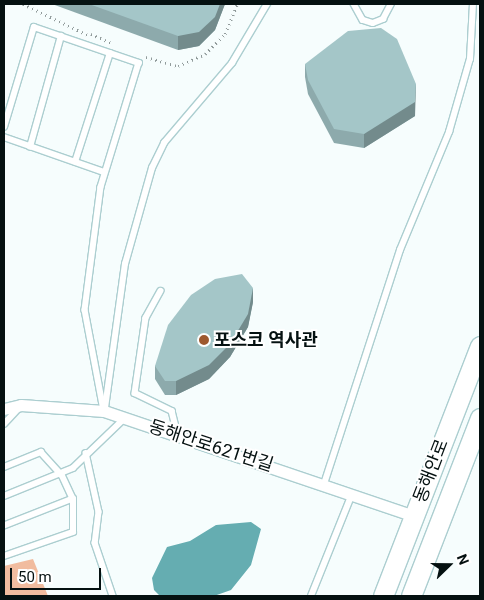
<!DOCTYPE html>
<meta charset="utf-8">
<style>
body{margin:0}
#map{position:relative;width:484px;height:600px;overflow:hidden;background:#f6fdfd;font-family:Roboto,"Noto Sans KR",sans-serif}
div>[style]{position:absolute}
[style*='--x']{left:calc(var(--x)*1px);top:calc(var(--y)*1px);width:calc(var(--w)*1px);rotate:calc(var(--a)*1deg)}
.forest>*{inset:0;background:#f1bc9f}
.water>*{inset:0;background:#65adb1}
.path>*{height:2.5px;margin-top:-1.25px;transform-origin:0;background:repeating-linear-gradient(90deg,#919b9b 0 1px,transparent 0 5px)}
.roads{filter:drop-shadow(1px 0 #acced0) drop-shadow(-1px 0 #acced0) drop-shadow(0 1px #acced0) drop-shadow(0 -1px #acced0)}
.service>*{height:5.5px;margin:-2.75px;padding:0 2.75px;transform-origin:2.75px;border-radius:2.75px;background:#fff}
.minor>*{height:11px;margin:-5.5px;padding:0 5.5px;transform-origin:5.5px;border-radius:5.5px;background:#fff}
.primary>*{height:19px;margin:-9.5px;padding:0 9.5px;transform-origin:9.5px;border-radius:9.5px;background:#fff}
.wall>*{inset:0;background:#8daaac}
.shaded-wall>*{inset:0;background:#738b8c}
.building>*{inset:0;background:#a4c6c8}
.dots>*{width:14px;height:14px;translate:-50% -50%;box-sizing:border-box;border:2px solid #fff;border-radius:50%}
span{translate:-50% -50%;white-space:nowrap;text-align:center;line-height:1.15;-webkit-text-stroke:4px #fff;paint-order:stroke}
.poi-label{font-size:18px;color:#051111;font-weight:700}
.left{translate:0 -50%;text-align:left}
.street-label{font-size:18px;color:#051111}
.frame{position:absolute;inset:0;border:5px solid #051111;pointer-events:none}
.north{position:absolute;left:424px;top:540px;width:50px;height:50px;-webkit-text-stroke:4px #fff;paint-order:stroke;rotate:68deg;font-size:14px;font-weight:700;line-height:20px;text-align:center;color:#051111}
.north::after{content:'';display:block;margin:auto;width:18px;height:22px;background:#051111;clip-path:polygon(50% 0,100% 100%,50% 72%,0 100%)}
.scale{position:absolute;left:10px;top:568px;width:91px;height:22px;box-sizing:border-box;border:2px solid #051111;border-top:0;padding-left:6px;font-size:15px;line-height:18px;white-space:nowrap;color:#051111;-webkit-text-stroke:4px #fff;paint-order:stroke}
</style>
<div id="map">
<div class="forest">
<div style="clip-path:polygon(33px 559px,48px 596px,4px 596px,4px 566px)"></div>
</div>
<div class="water">
<div style="clip-path:polygon(251px 522px,261px 529px,251px 565px,231px 590px,214px 596px,160px 596px,154px 590px,152px 578px,167px 547px,190px 541px,216px 525px)"></div>
</div>
<div class="path">
<div style="--x:23;--y:4;--w:74;--a:25.5"></div>
<div style="--x:91;--y:34;--w:24;--a:24"></div>
<div style="--x:146;--y:57;--w:33;--a:16"></div>
<div style="--x:178;--y:66;--w:30;--a:-24"></div>
<div style="--x:205;--y:54;--w:28;--a:-45"></div>
<div style="--x:225;--y:34;--w:32;--a:-68"></div>
</div>
<div class="roads">
<div class="service">
<div style="--x:354;--y:4;--w:18;--a:61"></div>
<div style="--x:363;--y:20;--w:10;--a:17"></div>
<div style="--x:373;--y:23;--w:11;--a:-22"></div>
<div style="--x:383;--y:19;--w:17;--a:-62"></div>
<div style="--x:4;--y:127;--w:104;--a:-73.3"></div>
<div style="--x:34;--y:27;--w:111;--a:18.9"></div>
<div style="--x:139;--y:63;--w:130;--a:107"></div>
<div style="--x:101;--y:187;--w:124;--a:97.4"></div>
<div style="--x:85;--y:310;--w:103;--a:79.3"></div>
<div style="--x:4;--y:137;--w:106;--a:19.3"></div>
<div style="--x:30;--y:147;--w:115;--a:-74.4"></div>
<div style="--x:75;--y:162;--w:114;--a:-72.2"></div>
<div style="--x:161;--y:291;--w:31;--a:119"></div>
<div style="--x:146;--y:318;--w:76;--a:98.3"></div>
<div style="--x:135;--y:393;--w:41;--a:25.9"></div>
<div style="--x:172;--y:411;--w:25;--a:76"></div>
<div style="--x:105;--y:408;--w:145;--a:-82.1"></div>
<div style="--x:125;--y:264;--w:100;--a:-74.3"></div>
<div style="--x:152;--y:168;--w:28;--a:-64"></div>
<div style="--x:164;--y:143;--w:105;--a:-49.6"></div>
<div style="--x:232;--y:63;--w:69;--a:-59.3"></div>
<div style="--x:4;--y:424;--w:23;--a:-47"></div>
<div style="--x:86;--y:453;--w:60;--a:77.6"></div>
<div style="--x:99;--y:512;--w:31;--a:97"></div>
<div style="--x:95;--y:543;--w:56;--a:71.2"></div>
<div style="--x:4;--y:467;--w:40;--a:-22"></div>
<div style="--x:41;--y:452;--w:31;--a:48"></div>
<div style="--x:62;--y:475;--w:26;--a:65"></div>
<div style="--x:73;--y:499;--w:74;--a:158.6"></div>
<div style="--x:324;--y:484;--w:246;--a:-72"></div>
<div style="--x:400;--y:250;--w:128;--a:-67.4"></div>
<div style="--x:449;--y:132;--w:76;--a:-74"></div>
<div style="--x:470;--y:59;--w:55;--a:-86.9"></div>
<div style="--x:4;--y:496;--w:74;--a:-22.1"></div>
<div style="--x:73;--y:468;--w:72;--a:-43.9"></div>
<div style="--x:4;--y:556;--w:73;--a:-19.2"></div>
<div style="--x:73;--y:532;--w:33;--a:-90"></div>
<div style="--x:311;--y:596;--w:110;--a:-68.1"></div>
</div>
<div class="minor">
<div style="--x:4;--y:409;--w:17;--a:-13"></div>
<div style="--x:21;--y:405;--w:83;--a:4.1"></div>
<div style="--x:104;--y:411;--w:327;--a:18.7"></div>
</div>
<div class="primary">
<div style="--x:383;--y:596;--w:268;--a:-68.8"></div>
<div style="--x:411;--y:596;--w:191;--a:-68.8"></div>
</div>
</div>
<div class="wall">
<div style="clip-path:polygon(52px 4px,225px 4px,215px 30px,199px 46px,178px 50px)"></div>
<div style="clip-path:polygon(305px 64px,415px 116px,364px 148px,334px 143px,308px 94px,305px 77px)"></div>
<div style="clip-path:polygon(253px 302px,248px 327px,230px 357px,209px 379px,176px 395px,165px 395px,155px 379px,155px 366px)"></div>
</div>
<div class="shaded-wall">
<div style="clip-path:polygon(220px 4px,225px 4px,215px 30px,199px 46px,178px 50px,178px 36px)"></div>
<div style="clip-path:polygon(416px 84px,415px 116px,364px 148px,364px 134px)"></div>
<div style="clip-path:polygon(253px 288px,253px 302px,248px 327px,230px 357px,209px 379px,176px 395px,176px 381px)"></div>
</div>
<div class="building">
<div style="clip-path:polygon(89px 4px,220px 4px,215px 17px,199px 32px,178px 36px)"></div>
<div style="clip-path:polygon(381px 28px,397px 39px,416px 84px,415px 102px,364px 134px,334px 129px,308px 80px,305px 64px,348px 31px)"></div>
<div style="clip-path:polygon(242px 274px,253px 288px,248px 314px,230px 344px,209px 365px,176px 381px,165px 381px,155px 366px,168px 325px,191px 295px,215px 279px)"></div>
</div>
<div class="dots">
<div style="left:204px;top:340px;background:#9e582e"></div>
</div>
<div class="poi-label">
<span class="left" style="left:214px;top:340px">포스코 역사관</span>
</div>
<div class="street-label">
<span style="left:211px;top:446px;rotate:18deg">동해안로621번길</span>
<span style="left:431px;top:471px;rotate:-69deg">동해안로</span>
</div>
<div class="frame"></div>
<div class="north">N</div>
<div class="scale">50 m</div>
</div>
